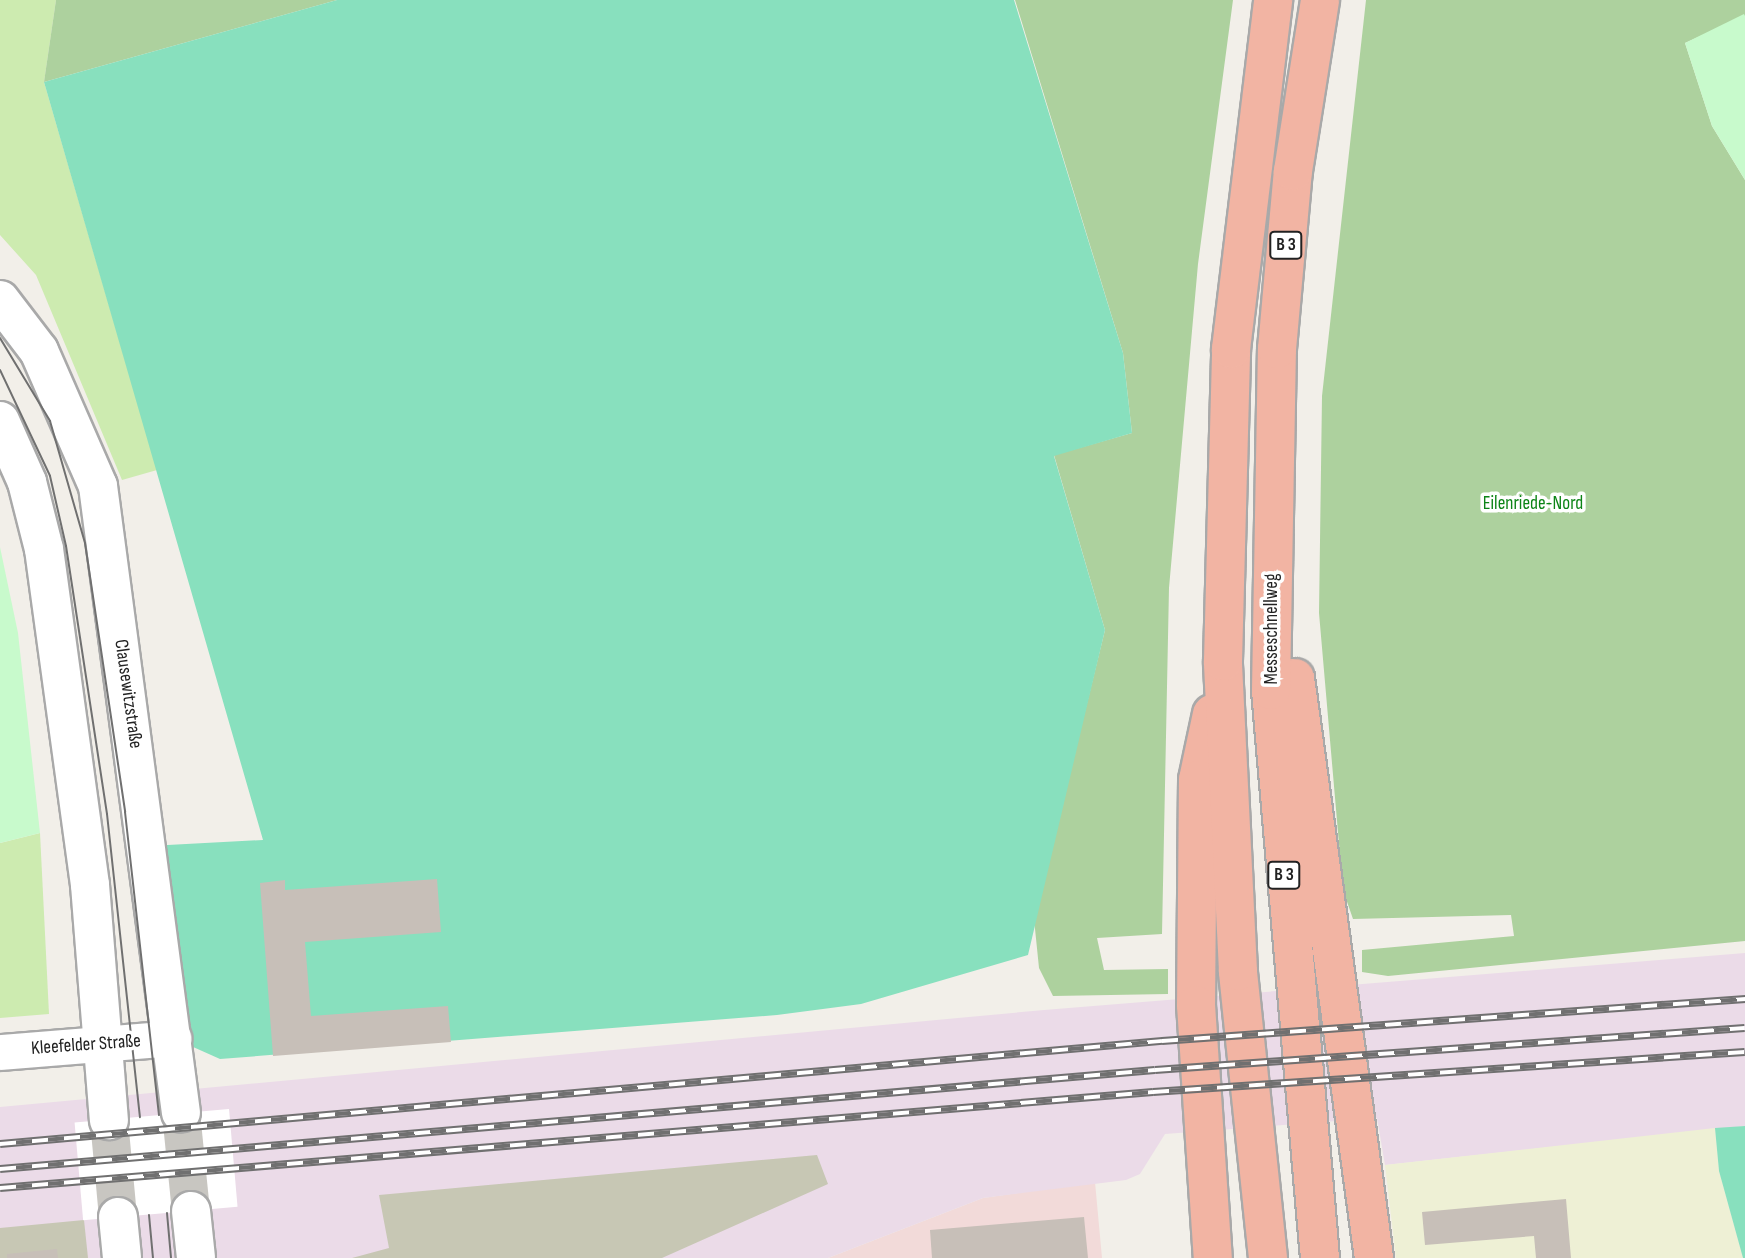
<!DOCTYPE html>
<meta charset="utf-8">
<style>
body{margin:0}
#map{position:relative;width:1745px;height:1258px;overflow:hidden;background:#f2efe9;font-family:"Sofia Sans Condensed",sans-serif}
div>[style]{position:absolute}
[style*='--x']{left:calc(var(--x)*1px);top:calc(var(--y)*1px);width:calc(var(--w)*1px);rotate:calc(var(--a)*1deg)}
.commercial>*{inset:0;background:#f2dad9}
.industrial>*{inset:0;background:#ebdbe8}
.construction>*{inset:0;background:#c7c7b4}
.farmland>*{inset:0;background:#eef0d5}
.grass>*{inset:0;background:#cdebb0}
.forest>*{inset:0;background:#add19e}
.park>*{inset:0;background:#c8facc}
.pitch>*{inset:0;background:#88e0be}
.pier>*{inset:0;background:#fff;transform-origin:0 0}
.building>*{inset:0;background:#c7bfb8}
.tertiary-tunnel>*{height:38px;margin-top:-19px;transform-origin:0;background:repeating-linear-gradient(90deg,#c8c6c1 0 38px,transparent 0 57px)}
.roads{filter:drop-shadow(2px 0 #a9a9a9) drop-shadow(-2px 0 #a9a9a9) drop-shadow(0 2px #a9a9a9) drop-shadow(0 -2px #a9a9a9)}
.minor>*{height:35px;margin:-17.5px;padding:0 17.5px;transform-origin:17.5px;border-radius:17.5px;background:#fff}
.tertiary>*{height:38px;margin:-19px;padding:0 19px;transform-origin:19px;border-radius:19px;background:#fff}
.trunk>*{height:38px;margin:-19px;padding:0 19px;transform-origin:19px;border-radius:19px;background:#f2b4a3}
.tram>*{height:2px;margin:-1px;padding:0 1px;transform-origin:1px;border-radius:1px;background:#707070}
.rail>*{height:8px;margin-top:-4px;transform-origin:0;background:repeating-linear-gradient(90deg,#fff 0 16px,#707070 0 32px);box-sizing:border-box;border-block:2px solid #707070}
span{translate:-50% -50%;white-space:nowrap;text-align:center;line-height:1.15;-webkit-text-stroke:7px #fff;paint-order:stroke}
.shield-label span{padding:2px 5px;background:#fff;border:2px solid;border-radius:5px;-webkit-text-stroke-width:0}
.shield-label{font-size:18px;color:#222;font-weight:700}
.park-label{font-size:19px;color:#0c8416}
.street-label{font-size:19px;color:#222}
</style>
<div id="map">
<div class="commercial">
<div style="clip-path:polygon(1095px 1182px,1102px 1258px,828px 1258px,983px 1198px)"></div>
</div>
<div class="industrial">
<div style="clip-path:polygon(1745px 953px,1745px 1126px,1385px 1165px,1377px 1118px,1165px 1134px,1140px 1174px,1126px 1180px,983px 1198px,828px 1258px,0 1258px,0 1107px,1044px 1010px)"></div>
</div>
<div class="construction">
<div style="clip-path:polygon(817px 1155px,828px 1184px,662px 1258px,352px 1258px,389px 1248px,379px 1195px)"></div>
<div style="clip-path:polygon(84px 1220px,88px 1258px,0 1258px,0 1228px)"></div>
</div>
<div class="farmland">
<div style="clip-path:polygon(1715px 1128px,1719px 1171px,1743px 1258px,1396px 1258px,1385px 1165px)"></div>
</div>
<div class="grass">
<div style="clip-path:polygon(0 0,56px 0,44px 82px,157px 470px,122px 480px,36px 275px,0 235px)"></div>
<div style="clip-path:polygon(40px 833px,49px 1014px,0 1018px,0 843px)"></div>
</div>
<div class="forest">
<div style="clip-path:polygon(56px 0,337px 0,44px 82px)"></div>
<div style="clip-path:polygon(1015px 0,1233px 0,1198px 264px,1169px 588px,1162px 934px,1097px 938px,1104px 970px,1168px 969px,1168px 994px,1053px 996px,1039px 968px,1034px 919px,1105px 630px,1054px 455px,1132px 433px,1123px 353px)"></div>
<div style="clip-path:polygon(1366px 0,1745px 0,1745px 16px,1685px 43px,1712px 126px,1745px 180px,1745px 941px,1388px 976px,1362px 972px,1362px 950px,1514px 936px,1511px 915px,1353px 919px,1343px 890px,1319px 613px,1322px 396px)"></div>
</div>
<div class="park">
<div style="clip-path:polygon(1744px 14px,1745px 16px,1745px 180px,1712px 126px,1685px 43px)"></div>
<div style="clip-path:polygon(0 547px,18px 633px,40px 833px,0 843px)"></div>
</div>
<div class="pitch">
<div style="clip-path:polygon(337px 0,1014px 0,1123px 353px,1132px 433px,1054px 456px,1105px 630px,1028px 955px,861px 1004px,777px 1015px,220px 1059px,173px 1038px,149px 846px,263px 840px,44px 82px)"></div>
<div style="clip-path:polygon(1745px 1126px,1745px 1258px,1743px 1258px,1719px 1171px,1715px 1128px)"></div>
</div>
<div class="pier">
<div style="left:229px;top:1109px;width:98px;height:155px;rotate:85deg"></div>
</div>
<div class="building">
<div style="clip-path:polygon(437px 879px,441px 932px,305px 942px,311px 1016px,448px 1006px,451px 1042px,273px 1056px,260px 883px,285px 880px,285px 890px)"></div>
<div style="clip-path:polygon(1566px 1199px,1571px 1258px,1536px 1258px,1534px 1236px,1425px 1245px,1422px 1212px)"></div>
<div style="clip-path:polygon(1084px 1217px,1088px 1258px,932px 1258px,930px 1230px)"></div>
<div style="clip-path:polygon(57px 1249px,58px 1258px,7px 1258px,7px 1254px)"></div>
</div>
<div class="tertiary-tunnel">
<div style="--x:181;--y:1113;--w:99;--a:84.2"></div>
<div style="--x:109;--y:1120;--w:97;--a:84.7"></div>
</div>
<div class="roads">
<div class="minor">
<div style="--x:0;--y:1052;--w:174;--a:-4.6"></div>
</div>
<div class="tertiary">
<div style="--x:0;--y:300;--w:64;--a:52.6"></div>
<div style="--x:39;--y:351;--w:147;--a:66.4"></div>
<div style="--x:98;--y:486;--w:632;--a:82.46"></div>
<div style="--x:0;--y:421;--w:67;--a:66.1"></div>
<div style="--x:27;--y:482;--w:69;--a:75.8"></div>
<div style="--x:44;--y:549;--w:339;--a:82.2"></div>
<div style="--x:90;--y:885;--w:236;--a:85.4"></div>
<div style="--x:191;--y:1211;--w:47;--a:83.9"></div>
<div style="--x:118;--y:1217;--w:41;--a:84.4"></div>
</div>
<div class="trunk">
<div style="--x:1295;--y:678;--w:585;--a:82.24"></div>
<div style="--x:1212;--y:714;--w:67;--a:102"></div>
<div style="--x:1198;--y:780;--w:225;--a:90.5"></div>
<div style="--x:1196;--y:1005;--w:254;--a:86.2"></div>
<div style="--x:1268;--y:1258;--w:289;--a:-96"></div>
<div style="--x:1238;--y:971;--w:310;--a:-92.8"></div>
<div style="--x:1223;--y:661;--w:312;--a:-88.5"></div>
<div style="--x:1231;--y:349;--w:352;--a:-83.1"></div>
<div style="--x:1320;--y:1258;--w:570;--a:-94.93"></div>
<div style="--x:1271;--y:690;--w:341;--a:-89"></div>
<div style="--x:1277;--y:349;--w:179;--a:-84.9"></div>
<div style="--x:1293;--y:171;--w:173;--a:-81"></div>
</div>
</div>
<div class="tram">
<div style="--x:0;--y:338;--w:97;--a:58.9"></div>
<div style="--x:50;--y:421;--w:127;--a:74"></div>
<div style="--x:85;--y:543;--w:272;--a:81.5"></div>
<div style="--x:125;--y:812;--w:305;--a:83.6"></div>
<div style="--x:0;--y:370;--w:117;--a:64.7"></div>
<div style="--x:50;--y:476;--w:72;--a:77.1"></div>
<div style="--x:66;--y:546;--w:271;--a:81.3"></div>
<div style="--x:107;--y:814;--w:305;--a:83.8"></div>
<div style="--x:167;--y:1213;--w:45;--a:84.9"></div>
<div style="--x:149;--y:1215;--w:43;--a:84.7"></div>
</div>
<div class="rail">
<div style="--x:0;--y:1144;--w:1167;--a:-5.07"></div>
<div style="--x:1162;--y:1041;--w:585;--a:-4.12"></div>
<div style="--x:0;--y:1169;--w:1159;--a:-4.9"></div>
<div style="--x:1155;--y:1070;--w:591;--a:-4.07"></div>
<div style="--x:0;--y:1188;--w:1157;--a:-4.76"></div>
<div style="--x:1153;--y:1092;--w:593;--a:-3.87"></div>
</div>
<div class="shield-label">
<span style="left:1286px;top:245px">B 3</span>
<span style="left:1284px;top:875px">B 3</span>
</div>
<div class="park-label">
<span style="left:1533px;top:504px">Eilenriede-Nord</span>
</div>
<div class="street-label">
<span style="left:1272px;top:629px;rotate:-90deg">Messeschnellweg</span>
<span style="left:128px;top:694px;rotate:82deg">Clausewitzstraße</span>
<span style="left:86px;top:1045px;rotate:-4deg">Kleefelder Straße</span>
</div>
</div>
